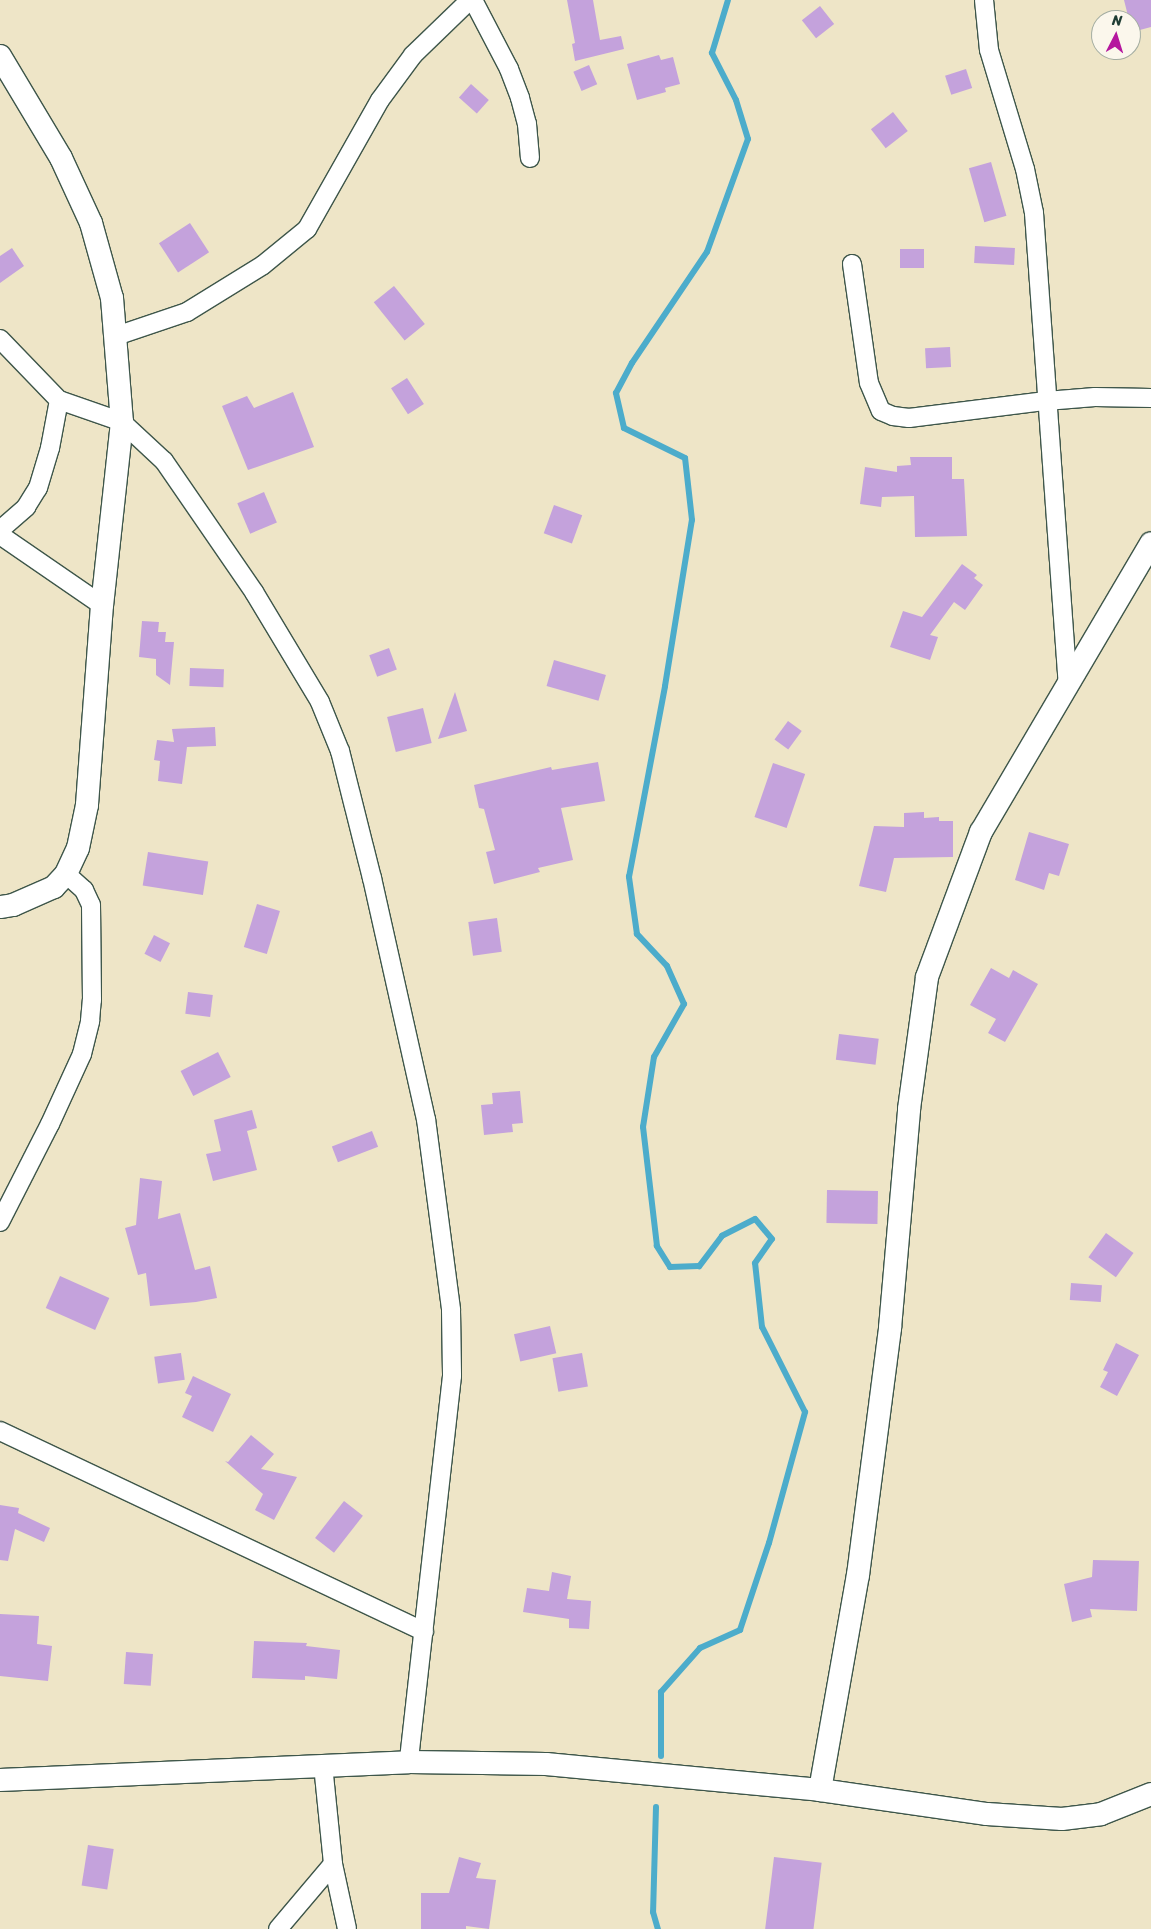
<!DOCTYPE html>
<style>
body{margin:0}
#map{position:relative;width:1151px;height:1929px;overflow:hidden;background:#eee5c7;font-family:Sriracha,sans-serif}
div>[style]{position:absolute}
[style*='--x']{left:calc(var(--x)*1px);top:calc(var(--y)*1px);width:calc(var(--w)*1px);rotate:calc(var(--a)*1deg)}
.stream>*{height:6px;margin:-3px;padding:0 3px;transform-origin:3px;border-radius:3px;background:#4caccb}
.building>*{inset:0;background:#c4a2dc;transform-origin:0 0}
.roads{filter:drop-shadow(1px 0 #3e564a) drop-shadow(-1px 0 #3e564a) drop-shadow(0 1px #3e564a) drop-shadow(0 -1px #3e564a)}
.minor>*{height:18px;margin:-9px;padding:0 9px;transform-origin:9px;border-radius:9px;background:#fff}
.tertiary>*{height:22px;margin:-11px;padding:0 11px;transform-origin:11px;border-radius:11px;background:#fff}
span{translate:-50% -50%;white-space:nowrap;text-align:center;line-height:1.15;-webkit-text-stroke:4px #fbf7ec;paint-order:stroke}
.north{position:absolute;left:1091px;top:10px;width:50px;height:50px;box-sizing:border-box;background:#fbf7ec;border:1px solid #a3ada2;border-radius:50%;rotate:5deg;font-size:14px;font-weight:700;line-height:20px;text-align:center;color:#1f3d34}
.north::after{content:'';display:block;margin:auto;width:18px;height:22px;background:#b5179e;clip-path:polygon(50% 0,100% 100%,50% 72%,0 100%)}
</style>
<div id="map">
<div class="stream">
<div style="--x:661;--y:1756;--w:64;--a:-90"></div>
<div style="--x:661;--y:1692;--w:59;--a:-48.4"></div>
<div style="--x:700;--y:1648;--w:44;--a:-24.2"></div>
<div style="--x:740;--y:1630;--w:92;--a:-71.6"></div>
<div style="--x:769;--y:1543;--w:136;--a:-74.6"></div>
<div style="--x:805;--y:1412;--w:95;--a:-116.8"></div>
<div style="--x:762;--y:1327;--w:64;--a:-96.2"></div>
<div style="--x:755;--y:1263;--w:29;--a:-55"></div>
<div style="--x:772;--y:1239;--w:26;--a:-130"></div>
<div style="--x:755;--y:1219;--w:37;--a:153"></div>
<div style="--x:722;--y:1236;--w:38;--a:127"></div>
<div style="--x:699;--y:1266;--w:29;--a:178"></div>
<div style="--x:670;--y:1267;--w:25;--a:-122"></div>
<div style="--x:657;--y:1246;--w:120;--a:-96.7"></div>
<div style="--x:643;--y:1127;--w:71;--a:-81.1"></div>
<div style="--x:654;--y:1057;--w:61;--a:-60.5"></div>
<div style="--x:684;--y:1004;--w:42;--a:-114.1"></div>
<div style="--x:667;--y:966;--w:44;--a:-133.2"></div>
<div style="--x:637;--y:934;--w:58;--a:-98"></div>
<div style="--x:629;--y:877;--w:194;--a:-79.3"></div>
<div style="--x:665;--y:686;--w:168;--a:-80.8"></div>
<div style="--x:692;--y:520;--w:62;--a:-96.4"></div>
<div style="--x:685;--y:458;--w:68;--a:-153.8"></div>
<div style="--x:624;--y:428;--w:36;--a:-103"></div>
<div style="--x:616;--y:393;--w:34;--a:-62"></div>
<div style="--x:632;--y:363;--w:134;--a:-56"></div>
<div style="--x:707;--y:252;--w:120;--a:-70.1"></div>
<div style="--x:748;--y:139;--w:41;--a:-107.1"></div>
<div style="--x:736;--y:100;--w:53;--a:-117.1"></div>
<div style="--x:712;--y:53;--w:55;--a:-73.2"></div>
<div style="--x:656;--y:1807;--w:105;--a:91.6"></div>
<div style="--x:653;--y:1912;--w:18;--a:74"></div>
</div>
<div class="building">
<div style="clip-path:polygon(567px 0,593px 0,600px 40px,621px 36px,624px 49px,575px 61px,572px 44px,575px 43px)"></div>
<div style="clip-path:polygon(1124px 0,1151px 0,1151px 27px,1136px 31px,1133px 20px,1129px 20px)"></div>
<div style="left:820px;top:6px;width:23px;height:23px;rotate:52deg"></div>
<div style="clip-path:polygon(659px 55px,661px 60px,673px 57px,680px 84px,665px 88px,666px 92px,637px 100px,627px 64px)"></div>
<div style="left:589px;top:65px;width:21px;height:17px;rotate:67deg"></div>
<div style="left:966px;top:69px;width:20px;height:22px;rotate:72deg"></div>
<div style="left:471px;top:84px;width:24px;height:18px;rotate:42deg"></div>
<div style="left:893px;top:112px;width:24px;height:28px;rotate:52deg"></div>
<div style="left:991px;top:162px;width:56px;height:23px;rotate:74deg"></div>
<div style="left:190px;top:223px;width:35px;height:37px;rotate:57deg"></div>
<div style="left:975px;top:246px;width:40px;height:17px;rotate:3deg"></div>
<div style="clip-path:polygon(12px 248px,24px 266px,0 283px,0 256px)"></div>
<div style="left:900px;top:249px;width:24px;height:19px"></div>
<div style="left:394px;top:286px;width:49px;height:26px;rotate:51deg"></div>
<div style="left:950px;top:347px;width:20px;height:25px;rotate:87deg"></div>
<div style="left:407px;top:378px;width:31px;height:19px;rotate:57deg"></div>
<div style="clip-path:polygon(293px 392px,314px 447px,248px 470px,222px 406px,247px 396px,254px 408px)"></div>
<div style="clip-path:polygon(910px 457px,952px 457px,952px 479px,964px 479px,967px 536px,915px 537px,914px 496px,882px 497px,881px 507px,860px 504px,865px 467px,897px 472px,897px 466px,911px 465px)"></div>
<div style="left:264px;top:492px;width:33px;height:29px;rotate:67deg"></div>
<div style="left:554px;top:505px;width:30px;height:30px;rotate:20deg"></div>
<div style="clip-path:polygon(962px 564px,977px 575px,974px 578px,983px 585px,965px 610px,954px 602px,930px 635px,938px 637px,930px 660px,890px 647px,903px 611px,922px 617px)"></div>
<div style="clip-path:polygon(142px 621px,159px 622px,158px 632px,166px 632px,165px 642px,174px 642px,170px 685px,156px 675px,156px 659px,139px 657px)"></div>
<div style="left:389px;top:648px;width:23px;height:21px;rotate:70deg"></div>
<div style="left:554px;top:660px;width:54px;height:27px;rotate:16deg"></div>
<div style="left:190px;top:668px;width:34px;height:18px;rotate:2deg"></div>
<div style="clip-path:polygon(455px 692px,467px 731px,438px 739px)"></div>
<div style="left:423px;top:708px;width:36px;height:37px;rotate:76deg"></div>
<div style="left:788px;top:721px;width:17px;height:23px;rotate:36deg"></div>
<div style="clip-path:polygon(215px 727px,216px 746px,187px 747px,182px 784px,158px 781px,160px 761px,154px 760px,157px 740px,174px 742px,172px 729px)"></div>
<div style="clip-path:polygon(598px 762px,605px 801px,561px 808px,573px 860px,538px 868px,540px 872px,494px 884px,486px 852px,495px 850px,484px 809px,479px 808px,474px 785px,551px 767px,552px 770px)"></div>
<div style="left:773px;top:763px;width:34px;height:57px;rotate:19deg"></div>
<div style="clip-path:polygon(924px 812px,924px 818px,939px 817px,939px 821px,953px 821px,953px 857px,894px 858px,886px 892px,859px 886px,874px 826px,904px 827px,904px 813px)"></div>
<div style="clip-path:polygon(1029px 832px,1069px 844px,1059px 876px,1049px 873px,1044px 890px,1015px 880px)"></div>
<div style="left:148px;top:852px;width:61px;height:34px;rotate:9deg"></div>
<div style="left:257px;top:904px;width:24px;height:45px;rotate:17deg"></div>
<div style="left:497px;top:918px;width:34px;height:29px;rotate:82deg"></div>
<div style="left:154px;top:935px;width:18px;height:21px;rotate:27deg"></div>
<div style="clip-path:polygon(991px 968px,1009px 978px,1013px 970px,1038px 984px,1005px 1042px,988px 1033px,996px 1019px,970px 1005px)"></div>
<div style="left:188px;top:992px;width:25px;height:22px;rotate:7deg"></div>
<div style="left:839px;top:1034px;width:40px;height:26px;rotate:7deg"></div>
<div style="left:218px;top:1052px;width:28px;height:42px;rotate:63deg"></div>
<div style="clip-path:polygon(520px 1091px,523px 1123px,512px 1124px,513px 1132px,484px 1135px,481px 1105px,493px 1104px,492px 1093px)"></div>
<div style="clip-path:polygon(252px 1110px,257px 1128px,247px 1131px,257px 1170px,213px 1181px,206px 1154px,221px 1151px,214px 1120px)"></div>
<div style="left:372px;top:1131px;width:17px;height:43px;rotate:69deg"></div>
<div style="clip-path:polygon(140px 1178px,162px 1181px,158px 1219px,180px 1213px,195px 1270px,210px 1266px,217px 1298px,196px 1302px,150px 1306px,146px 1273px,138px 1275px,125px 1228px,136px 1225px)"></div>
<div style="left:827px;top:1190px;width:51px;height:33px;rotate:1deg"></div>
<div style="left:1106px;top:1233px;width:34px;height:30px;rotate:36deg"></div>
<div style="left:60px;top:1276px;width:54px;height:35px;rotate:24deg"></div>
<div style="left:1071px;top:1283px;width:31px;height:17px;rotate:4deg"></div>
<div style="left:550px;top:1326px;width:28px;height:37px;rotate:77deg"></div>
<div style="clip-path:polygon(1116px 1343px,1139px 1355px,1117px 1396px,1100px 1387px,1108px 1372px,1103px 1370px)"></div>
<div style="left:181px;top:1353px;width:27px;height:27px;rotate:82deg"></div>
<div style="left:582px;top:1353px;width:34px;height:30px;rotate:80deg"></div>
<div style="clip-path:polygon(193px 1376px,231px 1394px,213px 1432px,182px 1417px,192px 1396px,185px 1393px)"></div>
<div style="clip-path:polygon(251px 1435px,274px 1454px,261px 1469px,297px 1477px,274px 1520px,255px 1510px,263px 1494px,225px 1461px,228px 1462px)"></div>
<div style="left:344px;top:1501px;width:24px;height:47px;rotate:38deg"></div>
<div style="clip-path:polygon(0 1505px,19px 1508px,18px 1513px,50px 1528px,44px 1542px,15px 1529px,8px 1561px,0 1560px)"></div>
<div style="clip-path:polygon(1093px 1560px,1139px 1561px,1137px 1611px,1090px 1609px,1092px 1617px,1072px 1622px,1064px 1584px,1092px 1577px)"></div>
<div style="clip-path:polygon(552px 1572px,571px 1576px,567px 1599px,591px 1601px,589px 1629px,569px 1628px,569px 1619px,523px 1612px,527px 1588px,549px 1591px)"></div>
<div style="clip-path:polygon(0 1614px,39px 1616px,37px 1644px,52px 1646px,48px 1681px,0 1676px)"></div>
<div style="clip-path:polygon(254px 1641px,307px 1643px,306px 1646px,340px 1650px,337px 1679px,305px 1676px,305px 1680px,252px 1678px)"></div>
<div style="left:126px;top:1652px;width:27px;height:32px;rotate:4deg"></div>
<div style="left:88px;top:1845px;width:26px;height:41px;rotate:9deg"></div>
<div style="clip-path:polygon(459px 1857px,481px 1863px,476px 1878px,496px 1880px,489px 1929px,466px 1926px,466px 1929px,421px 1929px,421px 1893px,449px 1893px)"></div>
<div style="left:774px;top:1857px;width:48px;height:73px;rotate:7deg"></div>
</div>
<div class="roads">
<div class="minor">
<div style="--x:473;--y:0;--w:78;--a:62.4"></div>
<div style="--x:509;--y:69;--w:31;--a:69"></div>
<div style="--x:520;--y:98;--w:27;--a:75"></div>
<div style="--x:527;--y:124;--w:34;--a:85"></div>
<div style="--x:984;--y:0;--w:50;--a:84.3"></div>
<div style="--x:989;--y:50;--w:124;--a:73.2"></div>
<div style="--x:1025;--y:169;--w:45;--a:78.4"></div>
<div style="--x:1034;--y:213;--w:473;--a:85.9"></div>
<div style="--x:852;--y:264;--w:120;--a:81.9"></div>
<div style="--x:869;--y:383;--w:30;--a:67"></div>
<div style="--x:881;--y:411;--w:13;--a:23"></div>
<div style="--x:893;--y:416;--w:16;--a:7"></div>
<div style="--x:909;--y:418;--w:138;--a:-7.1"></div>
<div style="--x:1046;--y:401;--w:49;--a:-4.7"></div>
<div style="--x:1095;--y:397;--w:56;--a:1"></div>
<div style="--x:116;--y:336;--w:75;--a:-18.7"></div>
<div style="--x:187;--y:312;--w:89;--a:-31.7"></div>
<div style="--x:263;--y:265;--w:57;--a:-39.3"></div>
<div style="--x:307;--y:229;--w:148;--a:-60.5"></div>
<div style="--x:380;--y:100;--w:56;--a:-53.7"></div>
<div style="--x:413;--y:55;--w:79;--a:-44"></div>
<div style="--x:0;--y:339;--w:85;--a:46"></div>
<div style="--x:59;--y:400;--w:67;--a:19.2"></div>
<div style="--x:122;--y:422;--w:57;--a:42.9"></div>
<div style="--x:164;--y:461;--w:159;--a:55.5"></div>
<div style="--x:254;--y:592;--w:128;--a:59"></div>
<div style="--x:320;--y:702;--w:53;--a:67.8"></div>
<div style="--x:340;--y:751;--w:131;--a:75.9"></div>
<div style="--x:372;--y:878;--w:247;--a:77.4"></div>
<div style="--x:426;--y:1119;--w:193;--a:82.5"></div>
<div style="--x:451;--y:1310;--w:66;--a:89.1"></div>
<div style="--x:452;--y:1376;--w:388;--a:96.4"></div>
<div style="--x:0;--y:530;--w:35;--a:-41"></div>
<div style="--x:26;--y:507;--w:22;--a:-58"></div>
<div style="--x:38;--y:488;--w:42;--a:-73.3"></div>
<div style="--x:50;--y:448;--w:49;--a:-79.4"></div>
<div style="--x:0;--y:535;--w:124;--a:34.5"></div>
<div style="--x:0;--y:1222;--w:110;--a:-63"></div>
<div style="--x:50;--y:1124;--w:77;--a:-65.4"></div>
<div style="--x:82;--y:1054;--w:34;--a:-76"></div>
<div style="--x:90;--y:1021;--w:21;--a:-85"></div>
<div style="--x:92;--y:1000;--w:95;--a:-90.6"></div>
<div style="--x:91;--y:905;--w:17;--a:-115"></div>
<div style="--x:84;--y:890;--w:24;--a:-138"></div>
<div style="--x:0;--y:1431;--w:469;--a:25.3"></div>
<div style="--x:323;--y:1765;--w:100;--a:84.2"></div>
<div style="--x:333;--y:1864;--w:66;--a:77.8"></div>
<div style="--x:278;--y:1929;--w:85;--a:-49.8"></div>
</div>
<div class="tertiary">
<div style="--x:0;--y:56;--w:119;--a:59.1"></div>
<div style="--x:61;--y:158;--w:72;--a:65.2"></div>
<div style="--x:91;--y:223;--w:78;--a:74.4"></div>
<div style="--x:112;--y:298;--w:124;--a:85.4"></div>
<div style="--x:122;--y:422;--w:184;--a:96.2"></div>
<div style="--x:102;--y:605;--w:201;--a:94.3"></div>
<div style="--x:87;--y:805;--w:44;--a:101.8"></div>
<div style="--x:78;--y:848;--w:29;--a:115"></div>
<div style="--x:66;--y:874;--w:18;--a:133"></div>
<div style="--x:54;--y:887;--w:45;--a:156.3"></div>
<div style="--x:13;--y:905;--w:13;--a:171"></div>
<div style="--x:0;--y:1780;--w:409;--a:-2.5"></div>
<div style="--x:409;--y:1762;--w:137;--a:0.8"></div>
<div style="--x:546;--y:1764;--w:275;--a:5.4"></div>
<div style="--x:820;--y:1790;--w:169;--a:8.2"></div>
<div style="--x:987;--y:1814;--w:75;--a:3.8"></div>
<div style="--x:1062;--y:1819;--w:39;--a:-7"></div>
<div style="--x:1101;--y:1814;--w:54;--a:-21.8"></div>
<div style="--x:820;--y:1790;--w:218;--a:-80"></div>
<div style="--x:858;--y:1575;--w:249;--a:-82.6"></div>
<div style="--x:890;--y:1328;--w:220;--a:-85"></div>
<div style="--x:909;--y:1109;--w:133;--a:-82.2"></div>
<div style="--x:927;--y:977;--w:155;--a:-69.6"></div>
<div style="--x:981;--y:832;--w:335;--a:-59.5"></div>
</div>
</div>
<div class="north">N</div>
</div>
